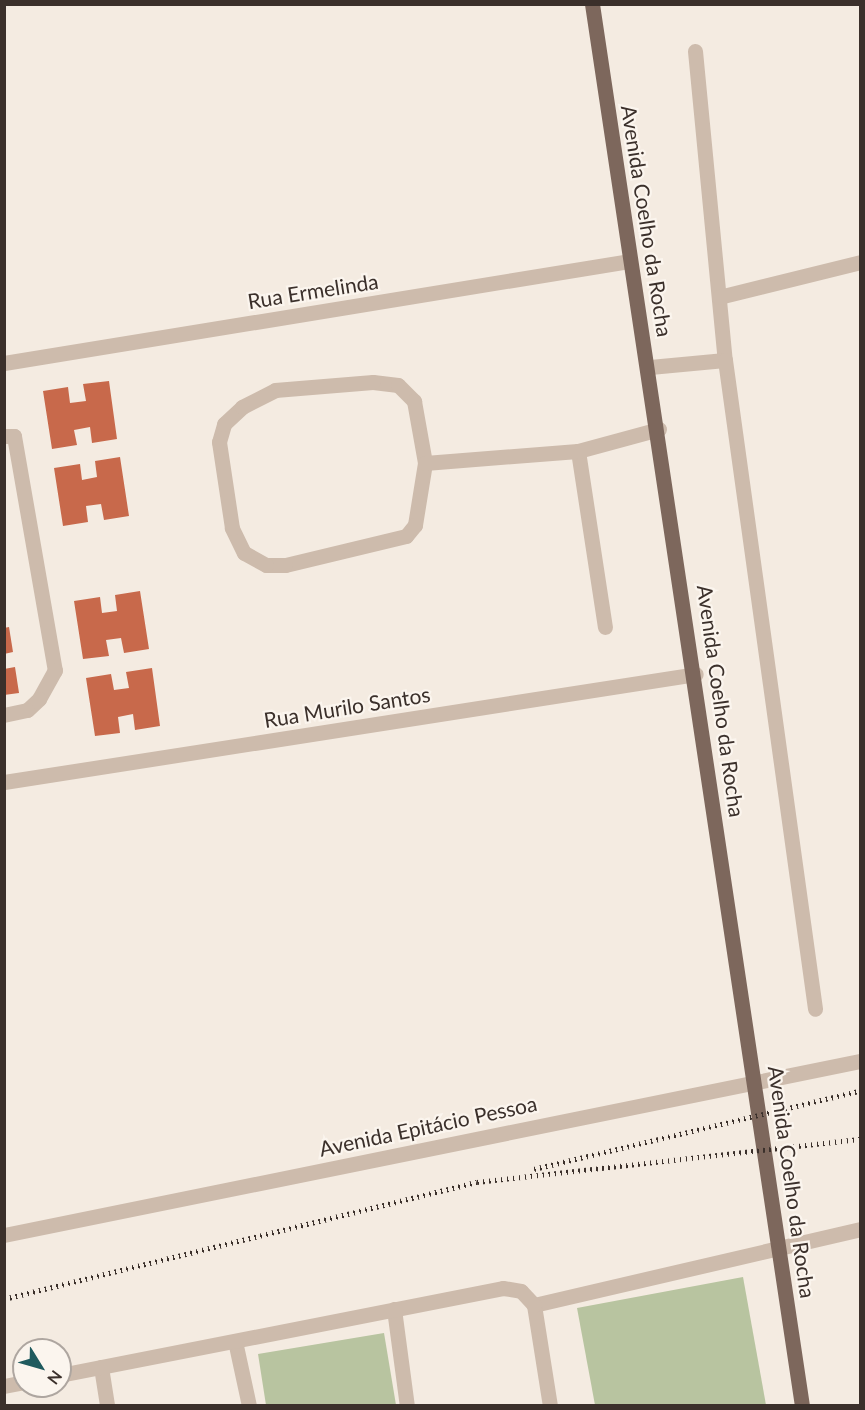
<!DOCTYPE html>
<meta charset="utf-8">
<style>
body{margin:0}
#map{position:relative;width:865px;height:1410px;overflow:hidden;background:#f4ebe1;font-family:Lato,sans-serif}
div>[style]{position:absolute}
[style*='--x']{left:calc(var(--x)*1px);top:calc(var(--y)*1px);width:calc(var(--w)*1px);rotate:calc(var(--a)*1deg)}
.green>*{inset:0;background:#b8c4a0}
.building>*{inset:0;background:#c8694b}
.minor>*{height:15px;margin:-7.5px;padding:0 7.5px;transform-origin:7.5px;border-radius:7.5px;background:#cdbbac}
.major>*{height:15px;margin:-7.5px;padding:0 7.5px;transform-origin:7.5px;border-radius:7.5px;background:#7d675c}
.rail>*{height:4.5px;margin-top:-2.25px;transform-origin:0;background:repeating-linear-gradient(90deg,#3b302b 0 1.5px,transparent 0 6px)}
span{translate:-50% -50%;white-space:nowrap;text-align:center;line-height:1.15;-webkit-text-stroke:4.5px #fbf5ee;paint-order:stroke}
.street-label{font-size:21px;color:#3b302b}
.frame{position:absolute;inset:0;border:6px solid #3b302b;pointer-events:none}
.north{position:absolute;left:12px;top:1338px;width:60px;height:60px;box-sizing:border-box;background:#fbf5ee;border:2px solid #aea6a0;border-radius:50%;rotate:127deg;font-size:16px;font-weight:700;line-height:24px;text-align:center;color:#3b302b}
.north::after{content:'';display:block;margin:auto;width:21px;height:27px;background:#1f5a5e;clip-path:polygon(50% 0,100% 100%,50% 72%,0 100%)}
</style>
<div id="map">
<div class="green">
<div style="clip-path:polygon(743px 1277px,766px 1405px,595px 1405px,577px 1308px)"></div>
<div style="clip-path:polygon(384px 1333px,396px 1405px,266px 1405px,258px 1354px)"></div>
</div>
<div class="building">
<div style="clip-path:polygon(109px 381px,117px 439px,92px 443px,90px 427px,74px 430px,77px 445px,52px 449px,43px 391px,68px 387px,70px 403px,86px 401px,83px 384px)"></div>
<div style="clip-path:polygon(120px 457px,129px 516px,104px 520px,101px 504px,86px 506px,88px 522px,63px 526px,54px 468px,80px 464px,82px 480px,97px 477px,95px 461px)"></div>
<div style="clip-path:polygon(140px 591px,149px 649px,124px 653px,121px 638px,106px 640px,109px 656px,83px 659px,74px 601px,100px 597px,102px 613px,117px 611px,115px 595px)"></div>
<div style="clip-path:polygon(9px 627px,13px 652px,4px 654px,4px 628px)"></div>
<div style="clip-path:polygon(15px 667px,19px 693px,4px 695px,4px 669px)"></div>
<div style="clip-path:polygon(152px 668px,160px 726px,135px 730px,133px 714px,118px 717px,120px 733px,95px 736px,86px 678px,111px 674px,114px 690px,129px 688px,126px 672px)"></div>
</div>
<div class="minor">
<div style="--x:695;--y:51;--w:310;--a:84.5"></div>
<div style="--x:719;--y:297;--w:145;--a:-13.9"></div>
<div style="--x:4;--y:363;--w:633;--a:-9.27"></div>
<div style="--x:650;--y:367;--w:75;--a:-5.3"></div>
<div style="--x:725;--y:360;--w:655;--a:82.1"></div>
<div style="--x:373;--y:382;--w:25;--a:7"></div>
<div style="--x:398;--y:385;--w:23;--a:45"></div>
<div style="--x:414;--y:401;--w:63;--a:79.9"></div>
<div style="--x:425;--y:463;--w:63;--a:99.2"></div>
<div style="--x:415;--y:525;--w:14;--a:129"></div>
<div style="--x:406;--y:536;--w:124;--a:166.5"></div>
<div style="--x:285;--y:565;--w:19;--a:180"></div>
<div style="--x:266;--y:565;--w:25;--a:-151"></div>
<div style="--x:244;--y:553;--w:28;--a:-116"></div>
<div style="--x:232;--y:528;--w:87;--a:-98.6"></div>
<div style="--x:219;--y:442;--w:19;--a:-74"></div>
<div style="--x:224;--y:424;--w:25;--a:-43"></div>
<div style="--x:242;--y:407;--w:37;--a:-27"></div>
<div style="--x:275;--y:390;--w:98;--a:-4.7"></div>
<div style="--x:4;--y:436;--w:10;--a:0"></div>
<div style="--x:14;--y:436;--w:238;--a:80.1"></div>
<div style="--x:55;--y:670;--w:33;--a:119"></div>
<div style="--x:39;--y:699;--w:16;--a:137"></div>
<div style="--x:27;--y:710;--w:24;--a:168"></div>
<div style="--x:578;--y:451;--w:178;--a:81.3"></div>
<div style="--x:425;--y:463;--w:153;--a:-4.5"></div>
<div style="--x:578;--y:451;--w:84;--a:-15.2"></div>
<div style="--x:4;--y:782;--w:700;--a:-8.87"></div>
<div style="--x:4;--y:1235;--w:874;--a:-11.49"></div>
<div style="--x:534;--y:1305;--w:335;--a:-13.1"></div>
<div style="--x:534;--y:1305;--w:102;--a:81"></div>
<div style="--x:394;--y:1309;--w:98;--a:82.4"></div>
<div style="--x:235;--y:1341;--w:66;--a:77.8"></div>
<div style="--x:101;--y:1367;--w:39;--a:81"></div>
<div style="--x:60;--y:1375;--w:451;--a:-11.1"></div>
<div style="--x:503;--y:1288;--w:18;--a:9"></div>
<div style="--x:521;--y:1291;--w:19;--a:47"></div>
<div style="--x:4;--y:1386;--w:20;--a:-11"></div>
</div>
<div class="major">
<div style="--x:592;--y:4;--w:1418;--a:81.48"></div>
</div>
<div class="rail">
<div style="--x:534;--y:1169;--w:335;--a:-13.5"></div>
<div style="--x:4;--y:1299;--w:487;--a:-13.9"></div>
<div style="--x:477;--y:1182;--w:385;--a:-6.4"></div>
</div>
<div class="street-label">
<span style="left:647px;top:221px;rotate:81deg">Avenida Coelho da Rocha</span>
<span style="left:313px;top:291px;rotate:-9deg">Rua Ermelinda</span>
<span style="left:721px;top:701px;rotate:82deg">Avenida Coelho da Rocha</span>
<span style="left:347px;top:707px;rotate:-9deg">Rua Murilo Santos</span>
<span style="left:428px;top:1126px;rotate:-12deg">Avenida Epitácio Pessoa</span>
<span style="left:792px;top:1182px;rotate:82deg">Avenida Coelho da Rocha</span>
</div>
<div class="frame"></div>
<div class="north">N</div>
</div>
